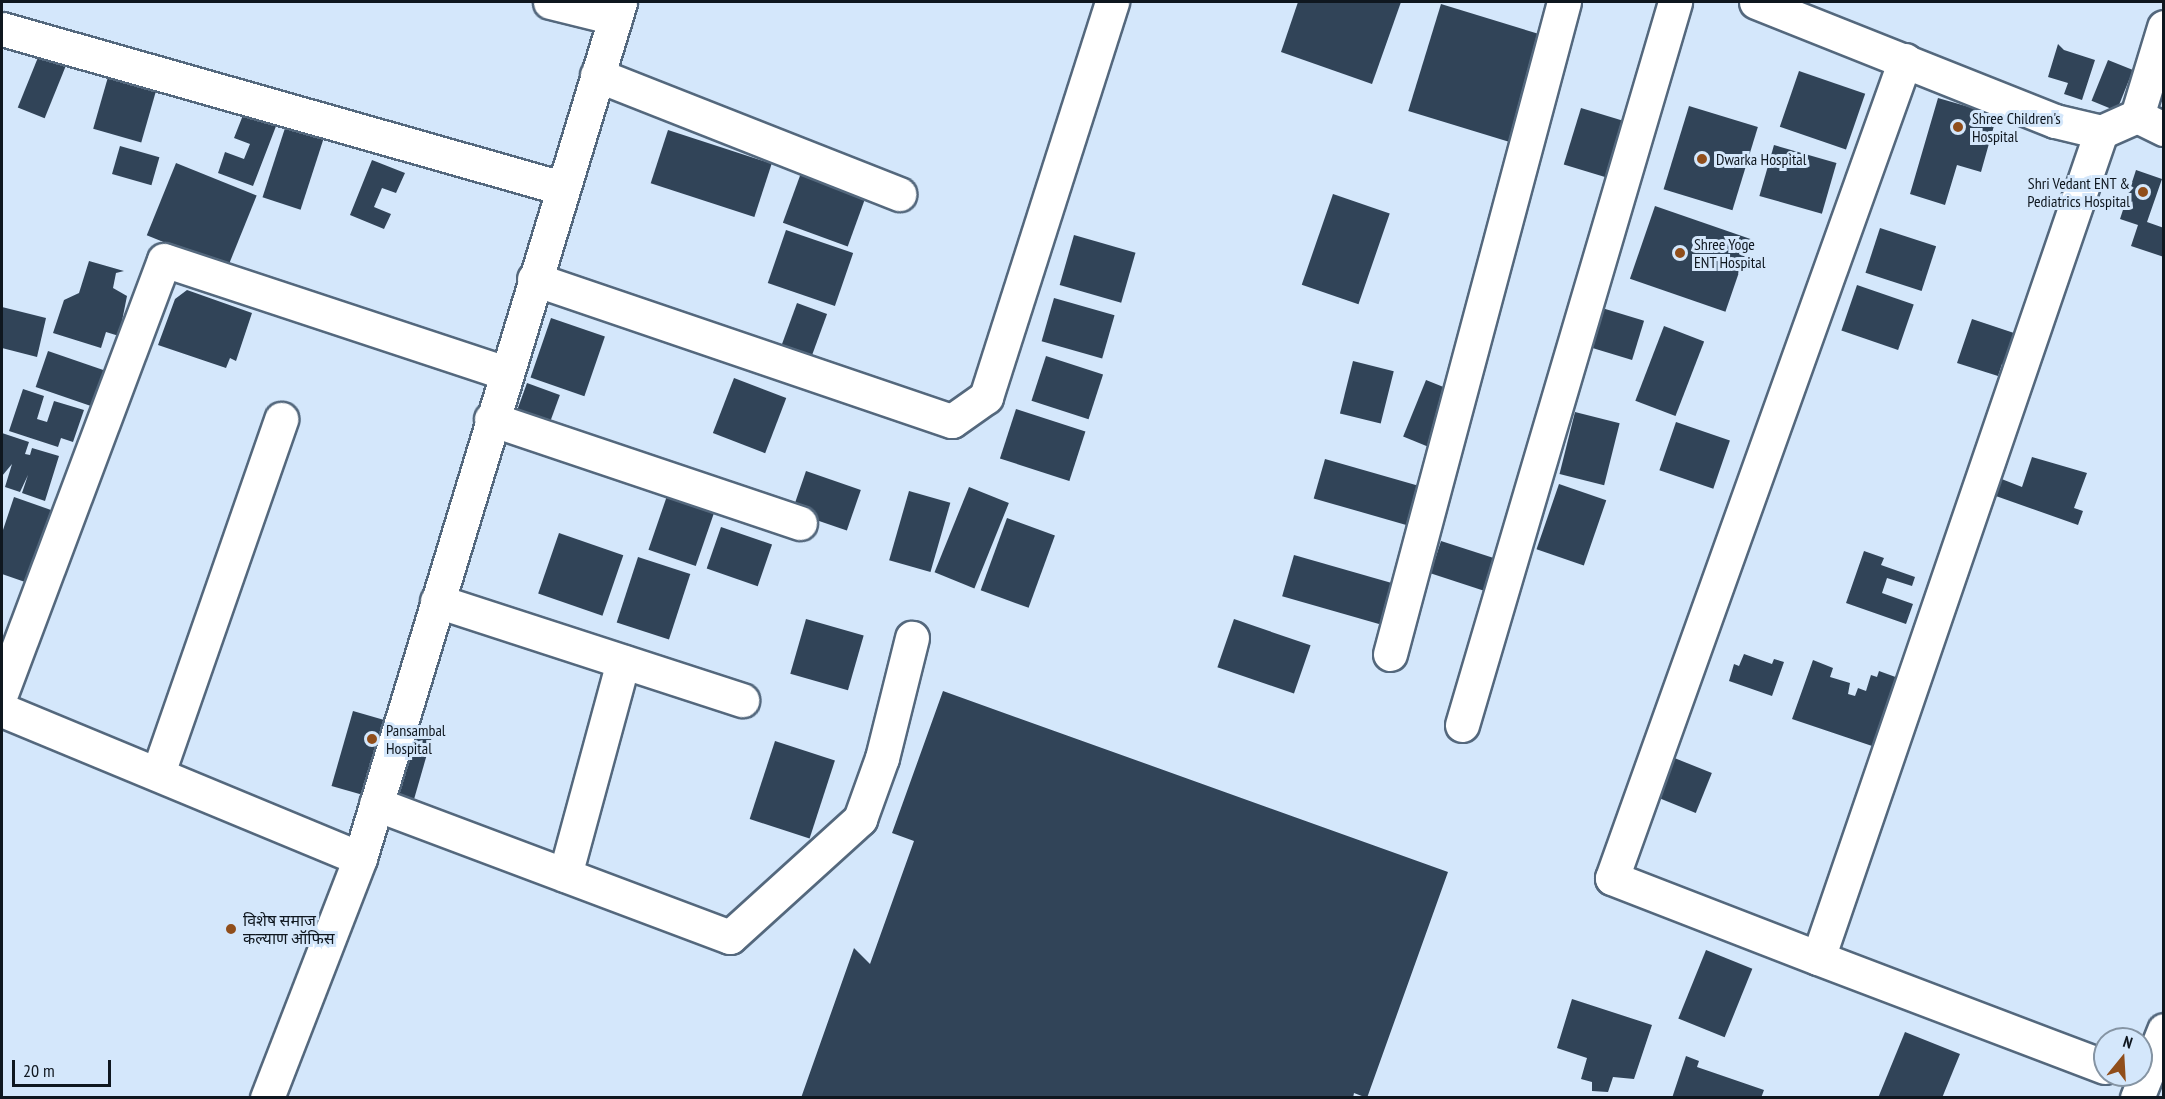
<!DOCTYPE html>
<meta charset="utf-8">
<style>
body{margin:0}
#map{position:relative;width:2165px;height:1099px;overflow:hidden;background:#d4e7fb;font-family:"PT Sans Narrow","Noto Sans Devanagari",sans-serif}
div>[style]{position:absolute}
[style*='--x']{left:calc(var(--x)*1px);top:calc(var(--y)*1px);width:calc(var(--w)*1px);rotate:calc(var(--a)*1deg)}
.building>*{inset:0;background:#314458;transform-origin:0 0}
.roads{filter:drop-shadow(2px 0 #54687d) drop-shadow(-2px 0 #54687d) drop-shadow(0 2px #54687d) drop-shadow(0 -2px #54687d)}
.minor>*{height:33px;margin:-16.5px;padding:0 16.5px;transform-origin:16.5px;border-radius:16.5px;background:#fff}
.dots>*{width:16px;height:16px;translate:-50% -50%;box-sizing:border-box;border:3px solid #d4e7fb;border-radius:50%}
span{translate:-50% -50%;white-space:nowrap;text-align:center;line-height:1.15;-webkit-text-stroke:6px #d4e7fb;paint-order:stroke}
.poi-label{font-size:16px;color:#0f171f}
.left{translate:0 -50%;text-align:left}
.right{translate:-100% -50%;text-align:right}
.frame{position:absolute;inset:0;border:3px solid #0f171f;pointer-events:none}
.north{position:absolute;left:2093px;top:1027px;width:60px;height:60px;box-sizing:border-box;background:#d4e7fb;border:2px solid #8594a3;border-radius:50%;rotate:18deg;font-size:16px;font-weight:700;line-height:24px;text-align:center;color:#0f171f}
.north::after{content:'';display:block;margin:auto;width:21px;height:27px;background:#904e1b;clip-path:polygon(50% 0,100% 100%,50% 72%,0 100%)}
.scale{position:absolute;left:12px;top:1060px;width:99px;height:27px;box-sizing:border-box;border:3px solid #0f171f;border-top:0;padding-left:8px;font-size:18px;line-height:21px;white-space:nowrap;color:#0f171f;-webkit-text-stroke:4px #d4e7fb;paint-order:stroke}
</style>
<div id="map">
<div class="building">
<div style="clip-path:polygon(1298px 2px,1401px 2px,1372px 84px,1281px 52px)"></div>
<div style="left:1441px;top:4px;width:112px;height:112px;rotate:17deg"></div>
<div style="clip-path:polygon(2058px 44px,2064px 50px,2095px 60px,2082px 100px,2064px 94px,2068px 83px,2048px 77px)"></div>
<div style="left:41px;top:50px;width:29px;height:62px;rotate:22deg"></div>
<div style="left:2108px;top:60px;width:27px;height:44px;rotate:22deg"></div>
<div style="left:110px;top:70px;width:50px;height:61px;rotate:16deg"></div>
<div style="left:1799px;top:71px;width:70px;height:59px;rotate:19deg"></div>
<div style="clip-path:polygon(1938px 98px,1997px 115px,1981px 172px,1957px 165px,1945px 205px,1910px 194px)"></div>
<div style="left:1689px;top:106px;width:72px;height:87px;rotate:17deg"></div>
<div style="left:1581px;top:108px;width:50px;height:59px;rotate:17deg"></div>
<div style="clip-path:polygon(245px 110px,278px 121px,253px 186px,218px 173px,225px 152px,244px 159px,250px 144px,234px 138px)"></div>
<div style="left:286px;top:125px;width:40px;height:76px;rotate:18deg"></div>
<div style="left:668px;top:130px;width:109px;height:56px;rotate:18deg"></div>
<div style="left:1774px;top:145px;width:65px;height:53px;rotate:16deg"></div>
<div style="left:120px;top:146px;width:41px;height:29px;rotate:16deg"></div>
<div style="clip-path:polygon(372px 160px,405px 173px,396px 193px,382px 188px,374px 207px,391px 214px,384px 229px,350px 215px)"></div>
<div style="left:176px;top:163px;width:87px;height:78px;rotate:22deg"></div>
<div style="clip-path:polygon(2136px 170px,2162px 179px,2147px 222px,2164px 228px,2164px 257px,2131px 246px,2138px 225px,2120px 219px)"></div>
<div style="left:801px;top:173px;width:69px;height:53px;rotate:20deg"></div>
<div style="left:1333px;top:194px;width:60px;height:96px;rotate:19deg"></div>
<div style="left:1655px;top:206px;width:101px;height:77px;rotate:19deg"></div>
<div style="left:1880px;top:228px;width:59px;height:47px;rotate:18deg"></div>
<div style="left:786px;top:230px;width:71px;height:56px;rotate:19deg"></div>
<div style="left:1074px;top:235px;width:64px;height:52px;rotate:16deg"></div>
<div style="clip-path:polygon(89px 261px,124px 271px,116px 273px,113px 288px,127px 296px,119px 336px,106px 332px,101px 348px,53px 333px,64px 300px,79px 293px)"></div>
<div style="left:1857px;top:285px;width:60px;height:48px;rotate:19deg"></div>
<div style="clip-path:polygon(187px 290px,252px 313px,236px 361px,230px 358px,226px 368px,158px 345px,175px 299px)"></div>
<div style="left:1054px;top:298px;width:63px;height:45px;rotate:16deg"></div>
<div style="left:797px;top:303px;width:32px;height:48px;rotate:20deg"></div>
<div style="clip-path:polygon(2px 307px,46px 318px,37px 357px,2px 348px)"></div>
<div style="left:1602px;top:308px;width:44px;height:41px;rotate:17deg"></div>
<div style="left:551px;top:318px;width:57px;height:63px;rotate:19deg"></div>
<div style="clip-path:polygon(1972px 319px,2017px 334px,2016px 369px,2002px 364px,1998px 376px,1957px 363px)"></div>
<div style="left:1664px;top:326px;width:43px;height:80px;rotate:21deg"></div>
<div style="left:48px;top:351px;width:60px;height:38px;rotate:19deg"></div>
<div style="left:1046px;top:356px;width:60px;height:47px;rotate:18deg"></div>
<div style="left:1353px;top:361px;width:42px;height:54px;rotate:14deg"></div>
<div style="left:734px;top:378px;width:56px;height:59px;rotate:21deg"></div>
<div style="left:1426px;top:380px;width:35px;height:61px;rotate:22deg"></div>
<div style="left:527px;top:383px;width:35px;height:30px;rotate:20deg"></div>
<div style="clip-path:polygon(23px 389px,44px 396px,37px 419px,47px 422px,54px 401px,84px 410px,73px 442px,61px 438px,58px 447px,9px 431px)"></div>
<div style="left:1016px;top:409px;width:73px;height:52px;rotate:18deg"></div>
<div style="left:1575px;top:412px;width:46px;height:64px;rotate:14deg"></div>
<div style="left:1676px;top:422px;width:57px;height:51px;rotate:19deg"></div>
<div style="clip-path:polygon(2px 433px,29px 442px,25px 454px,30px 455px,32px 448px,59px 456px,45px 501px,22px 493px,28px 475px,20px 492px,5px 487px,12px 464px,2px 476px)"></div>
<div style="clip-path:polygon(2032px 457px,2087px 473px,2074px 508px,2083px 511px,2078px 525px,1993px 495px,1999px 478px,2022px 487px)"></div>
<div style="left:1325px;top:459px;width:108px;height:41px;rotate:16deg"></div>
<div style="left:806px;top:471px;width:58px;height:43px;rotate:19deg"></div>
<div style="left:1559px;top:484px;width:50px;height:69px;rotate:19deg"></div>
<div style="left:969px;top:487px;width:43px;height:92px;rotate:22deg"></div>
<div style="left:909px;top:491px;width:43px;height:72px;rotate:16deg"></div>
<div style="left:668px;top:493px;width:50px;height:60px;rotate:19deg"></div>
<div style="clip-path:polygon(14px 497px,51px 510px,25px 582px,2px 574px,2px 533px)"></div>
<div style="left:1007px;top:518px;width:51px;height:77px;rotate:20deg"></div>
<div style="left:721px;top:527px;width:54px;height:44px;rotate:19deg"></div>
<div style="left:559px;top:533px;width:68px;height:64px;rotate:19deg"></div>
<div style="left:1441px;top:541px;width:57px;height:34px;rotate:18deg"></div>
<div style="clip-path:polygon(1864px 551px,1884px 558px,1881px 565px,1915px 577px,1912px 586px,1887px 578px,1882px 593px,1913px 604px,1906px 624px,1846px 603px)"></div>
<div style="left:1294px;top:555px;width:108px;height:43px;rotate:16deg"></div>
<div style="left:638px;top:557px;width:55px;height:69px;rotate:18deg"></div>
<div style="left:806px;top:619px;width:60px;height:57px;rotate:16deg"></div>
<div style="left:1234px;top:619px;width:81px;height:51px;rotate:19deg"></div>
<div style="clip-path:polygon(1744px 654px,1772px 664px,1774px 659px,1784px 662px,1772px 696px,1729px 681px,1734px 664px,1739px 666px)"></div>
<div style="clip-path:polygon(1813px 660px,1833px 668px,1830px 677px,1850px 683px,1848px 694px,1855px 696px,1858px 688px,1866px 691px,1871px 675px,1877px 677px,1879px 671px,1901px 679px,1881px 749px,1792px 719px)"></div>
<div style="clip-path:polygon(943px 691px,1448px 872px,1367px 1098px,1354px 1093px,1353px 1098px,801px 1098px,854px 948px,870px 964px,914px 841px,892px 833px)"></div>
<div style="left:353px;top:711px;width:83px;height:78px;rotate:16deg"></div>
<div style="left:775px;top:741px;width:63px;height:82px;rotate:18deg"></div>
<div style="left:1672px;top:757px;width:43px;height:43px;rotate:22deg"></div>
<div style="left:1706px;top:950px;width:50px;height:74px;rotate:22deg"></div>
<div style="clip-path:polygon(1572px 999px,1652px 1025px,1634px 1079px,1613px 1077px,1608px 1092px,1592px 1091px,1592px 1082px,1581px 1079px,1587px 1058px,1557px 1048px)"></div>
<div style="clip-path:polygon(1905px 1032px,1960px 1054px,1942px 1098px,1878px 1098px)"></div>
<div style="clip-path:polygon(1686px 1056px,1699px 1061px,1697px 1067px,1764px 1090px,1761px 1098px,1672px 1098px)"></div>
</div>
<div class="roads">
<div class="minor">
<div style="--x:550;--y:2;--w:67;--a:13.8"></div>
<div style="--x:1756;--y:2;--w:322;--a:21.7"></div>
<div style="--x:2055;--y:121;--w:47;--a:13.4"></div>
<div style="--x:2101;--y:132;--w:39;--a:-24"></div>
<div style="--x:2137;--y:116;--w:93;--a:-73.1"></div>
<div style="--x:2;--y:29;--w:582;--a:15.85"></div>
<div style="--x:597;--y:75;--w:325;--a:21.5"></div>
<div style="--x:2137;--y:116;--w:30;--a:26"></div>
<div style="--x:2101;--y:132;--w:873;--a:108.91"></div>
<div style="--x:1818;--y:958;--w:307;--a:20.8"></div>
<div style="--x:534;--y:279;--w:441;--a:18.8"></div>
<div style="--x:952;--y:421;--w:42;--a:-35.2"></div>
<div style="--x:986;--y:397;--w:415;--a:-72.3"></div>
<div style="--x:491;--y:419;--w:326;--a:18.6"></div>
<div style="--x:437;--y:601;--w:321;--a:18"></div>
<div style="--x:1390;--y:654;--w:675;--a:-75.06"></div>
<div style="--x:2;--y:691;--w:460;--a:-69.4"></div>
<div style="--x:164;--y:260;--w:359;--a:18.3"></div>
<div style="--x:2;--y:710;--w:387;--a:22.5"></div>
<div style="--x:1462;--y:725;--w:754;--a:-73.58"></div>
<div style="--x:158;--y:773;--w:375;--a:-70.8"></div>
<div style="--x:376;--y:804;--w:378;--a:20.6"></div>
<div style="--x:730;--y:937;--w:176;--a:-42.2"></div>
<div style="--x:860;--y:819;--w:65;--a:-70.2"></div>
<div style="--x:882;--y:758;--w:124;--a:-76"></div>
<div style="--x:565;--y:875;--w:221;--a:-74.8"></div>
<div style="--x:1818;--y:958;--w:221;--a:-158.8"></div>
<div style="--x:1612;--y:878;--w:869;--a:-70.29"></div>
<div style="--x:267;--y:1098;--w:257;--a:-68.8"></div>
<div style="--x:360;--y:858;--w:895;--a:-73.1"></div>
<div style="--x:2137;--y:1098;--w:73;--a:-68.3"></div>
</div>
</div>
<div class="dots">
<div style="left:1958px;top:127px;background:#904e1b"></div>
<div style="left:1702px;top:159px;background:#904e1b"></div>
<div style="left:2143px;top:192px;background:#904e1b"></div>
<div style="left:1680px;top:253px;background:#904e1b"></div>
<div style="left:372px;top:739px;background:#904e1b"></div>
<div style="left:231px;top:929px;background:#904e1b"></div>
</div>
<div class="poi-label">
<span class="left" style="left:1972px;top:127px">Shree Children's<br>Hospital</span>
<span class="left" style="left:1716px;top:159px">Dwarka Hospital</span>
<span class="right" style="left:2130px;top:192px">Shri Vedant ENT &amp;<br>Pediatrics Hospital</span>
<span class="left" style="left:1694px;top:253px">Shree Yoge<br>ENT Hospital</span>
<span class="left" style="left:386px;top:739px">Pansambal<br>Hospital</span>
<span class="left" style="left:243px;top:929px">विशेष समाज<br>कल्याण ऑफिस</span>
</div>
<div class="frame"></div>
<div class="north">N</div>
<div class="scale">20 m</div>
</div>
